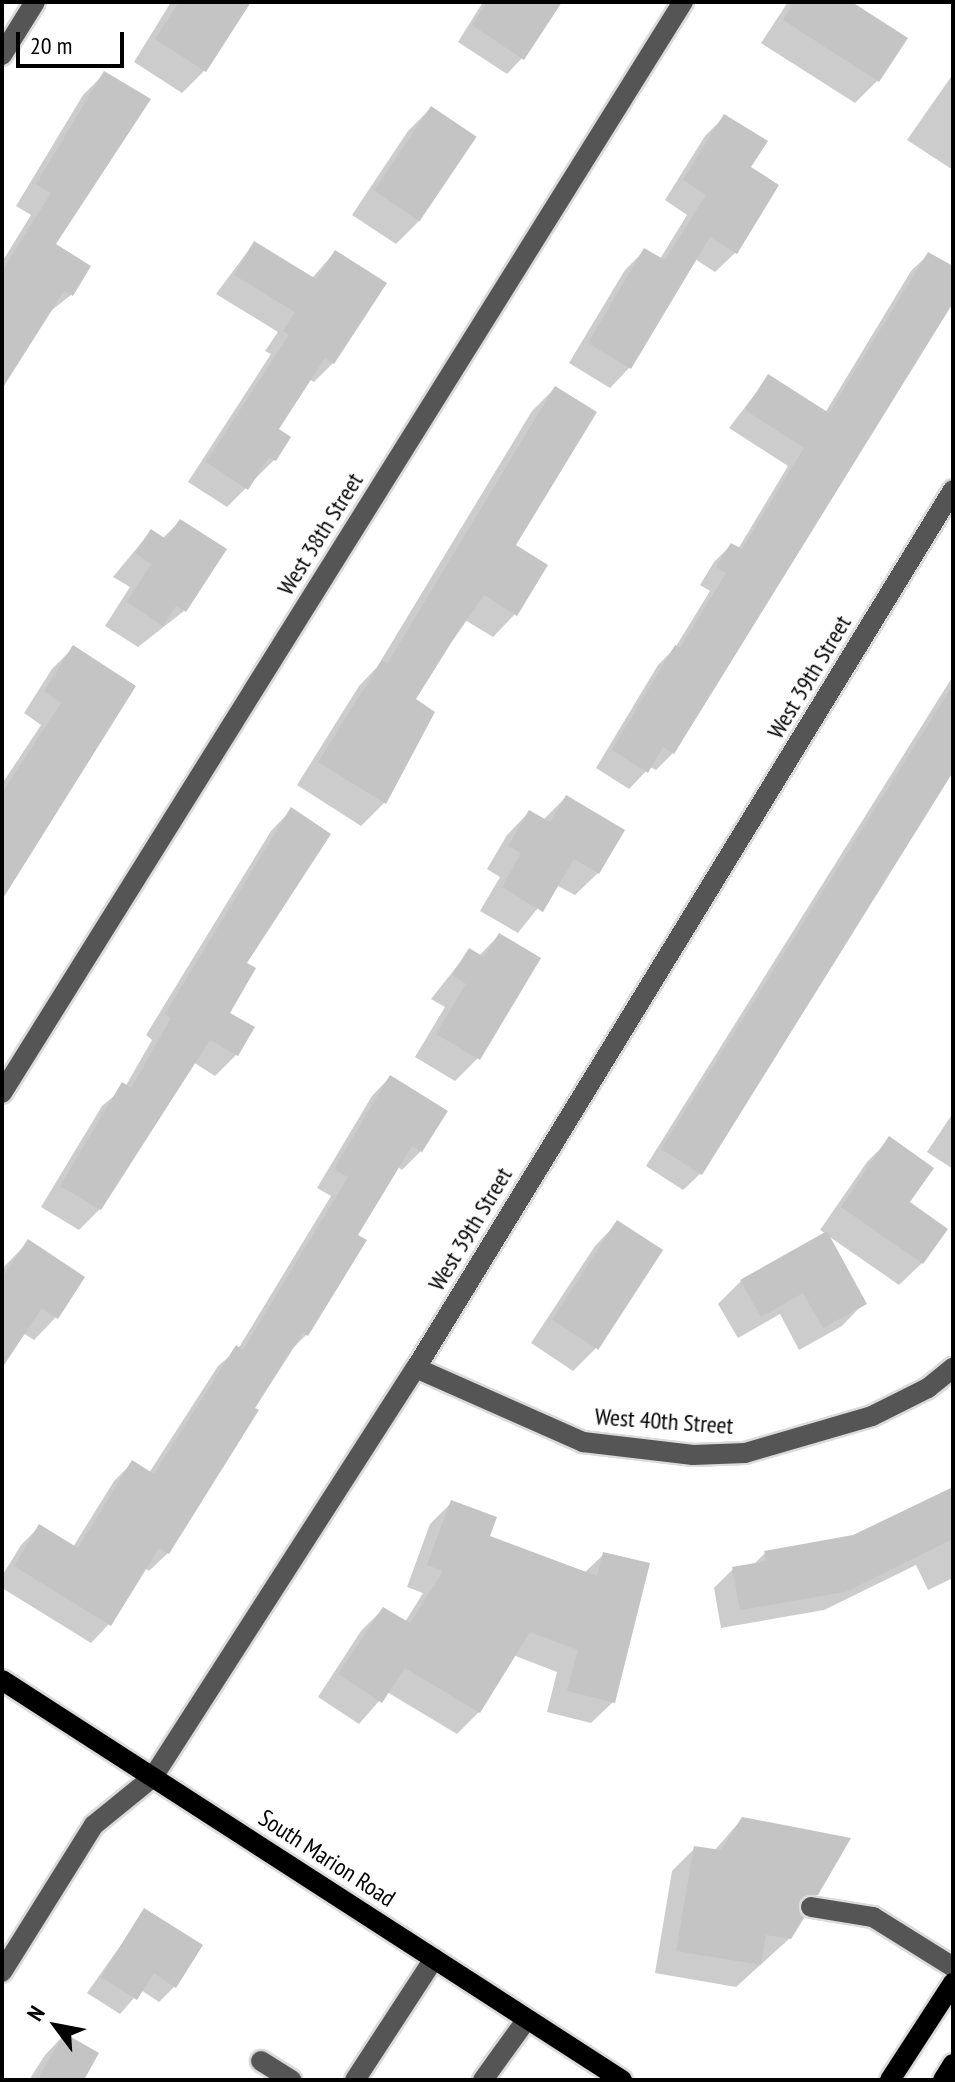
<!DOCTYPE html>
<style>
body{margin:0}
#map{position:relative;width:955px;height:2082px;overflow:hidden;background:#fff;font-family:"PT Sans Narrow",sans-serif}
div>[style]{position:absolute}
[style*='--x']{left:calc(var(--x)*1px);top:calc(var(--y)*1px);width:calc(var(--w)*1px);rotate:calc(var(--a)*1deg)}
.shadow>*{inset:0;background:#0003}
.building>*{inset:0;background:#c4c4c4;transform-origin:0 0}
.roads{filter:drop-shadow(2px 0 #dbdbdb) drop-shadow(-2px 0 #dbdbdb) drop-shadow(0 2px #dbdbdb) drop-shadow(0 -2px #dbdbdb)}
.minor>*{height:20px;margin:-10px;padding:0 10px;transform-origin:10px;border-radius:10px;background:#555}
.major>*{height:20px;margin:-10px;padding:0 10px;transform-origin:10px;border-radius:10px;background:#000}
span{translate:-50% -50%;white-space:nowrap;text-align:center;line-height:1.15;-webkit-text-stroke:7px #fff;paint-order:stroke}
.street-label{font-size:24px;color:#000}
.frame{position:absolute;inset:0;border:4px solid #000;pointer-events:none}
.north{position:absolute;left:16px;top:1986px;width:80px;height:80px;-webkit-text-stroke:6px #fff;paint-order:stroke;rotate:302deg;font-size:22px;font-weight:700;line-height:32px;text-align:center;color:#000}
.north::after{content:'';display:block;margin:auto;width:28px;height:36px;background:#000;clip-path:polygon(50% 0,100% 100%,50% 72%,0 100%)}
.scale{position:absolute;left:16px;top:32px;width:108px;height:36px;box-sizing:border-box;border:4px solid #000;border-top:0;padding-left:10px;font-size:24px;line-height:28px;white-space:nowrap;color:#000;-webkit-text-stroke:6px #fff;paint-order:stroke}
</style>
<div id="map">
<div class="shadow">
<div style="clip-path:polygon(248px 2px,205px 70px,182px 93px,134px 62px,171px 2px)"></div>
<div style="clip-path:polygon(483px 2px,541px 2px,522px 58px,507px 74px,458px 42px)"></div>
<div style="clip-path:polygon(788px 2px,849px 2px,878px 80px,855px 103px,761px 43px)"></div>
<div style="clip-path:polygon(104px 74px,54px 245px,71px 295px,47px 314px,2px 376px,2px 262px,31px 215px,16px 206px,83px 95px)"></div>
<div style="clip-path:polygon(953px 74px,953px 170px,907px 140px)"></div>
<div style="clip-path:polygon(431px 108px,419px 221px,396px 244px,352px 215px,408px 131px)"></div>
<div style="clip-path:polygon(725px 116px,749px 168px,735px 253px,715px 272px,695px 259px,629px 368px,610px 388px,569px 363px,625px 270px,645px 250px,660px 259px,687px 215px,665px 200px,705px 136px)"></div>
<div style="clip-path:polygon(254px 243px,312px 278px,335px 252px,333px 363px,314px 382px,309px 379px,276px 430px,289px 438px,274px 460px,227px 507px,188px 482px,271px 354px,265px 351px,278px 332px,216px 294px)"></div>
<div style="clip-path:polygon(929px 254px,953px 269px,953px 299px,673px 753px,656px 770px,650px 767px,629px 789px,596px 768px,658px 665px,675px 648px,710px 591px,700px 585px,714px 562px,731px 545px,738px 549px,788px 466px,729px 428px,768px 377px,825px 413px,911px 271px)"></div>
<div style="clip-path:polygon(555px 388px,513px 546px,515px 614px,493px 637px,465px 620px,413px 700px,433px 712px,384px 803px,361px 826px,297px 785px,359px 686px,377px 667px,532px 411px)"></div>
<div style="clip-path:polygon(180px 521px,224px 550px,184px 611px,138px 647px,105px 626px,130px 587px,113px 577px,151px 531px,163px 538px)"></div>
<div style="clip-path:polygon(73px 648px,133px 686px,2px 893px,2px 784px,41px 725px,24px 713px,52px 669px)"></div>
<div style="clip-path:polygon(953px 676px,953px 768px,700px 1174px,683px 1190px,646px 1166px)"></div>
<div style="clip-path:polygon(566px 797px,598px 873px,575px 895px,556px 885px,518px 933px,480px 911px,500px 877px,487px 869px,507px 835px,529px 812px,543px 820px)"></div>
<div style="clip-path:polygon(291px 810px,227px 1013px,236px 1055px,215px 1076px,193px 1062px,100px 1209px,79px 1230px,41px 1207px,102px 1106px,125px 1087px,152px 1040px,146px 1035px,271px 831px)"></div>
<div style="clip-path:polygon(499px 935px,478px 1058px,455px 1081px,415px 1057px,445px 1007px,431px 999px,469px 951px,479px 956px)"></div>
<div style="clip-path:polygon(390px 1077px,446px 1111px,421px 1151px,402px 1170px,397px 1166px,355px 1236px,364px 1241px,306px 1335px,288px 1353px,168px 1553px,149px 1571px,145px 1568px,109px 1624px,91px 1643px,2px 1588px,2px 1576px,21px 1545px,39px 1527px,73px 1547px,114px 1481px,132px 1463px,149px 1473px,218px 1366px,238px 1349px,331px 1196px,317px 1188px,372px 1096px)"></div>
<div style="clip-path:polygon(953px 1113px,953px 1169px,927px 1152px)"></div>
<div style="clip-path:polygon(890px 1139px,922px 1263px,899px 1285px,827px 1235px,864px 1303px,842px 1326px,799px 1350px,780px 1314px,738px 1338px,718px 1304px,741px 1281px,826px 1234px,820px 1230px,867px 1162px)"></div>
<div style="clip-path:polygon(617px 1223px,660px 1250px,596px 1348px,573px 1371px,531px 1343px,595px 1246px)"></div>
<div style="clip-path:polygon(28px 1242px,56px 1317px,34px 1340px,23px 1333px,2px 1358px,2px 1269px)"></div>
<div style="clip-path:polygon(953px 1489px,953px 1578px,928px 1590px,916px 1565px,824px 1610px,721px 1628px,714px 1588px,733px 1569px,753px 1565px,765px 1553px,854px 1537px)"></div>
<div style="clip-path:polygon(452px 1502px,488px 1538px,584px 1573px,604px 1554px,613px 1702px,591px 1723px,547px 1712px,557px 1672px,513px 1655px,479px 1712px,457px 1734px,387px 1692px,359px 1724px,318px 1697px,361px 1631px,383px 1609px,405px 1622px,423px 1593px,407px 1587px,430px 1524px)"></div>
<div style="clip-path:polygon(742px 1819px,816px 1894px,800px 1909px,790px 1938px,736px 1987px,655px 1973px,672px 1871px,695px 1848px,714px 1851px)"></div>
<div style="clip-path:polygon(145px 1911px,175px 1986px,159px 2002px,141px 1990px,120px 2014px,87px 1993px)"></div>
<div style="clip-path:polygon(64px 2035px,81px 2080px,29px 2080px,45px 2055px)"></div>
</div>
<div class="building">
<div style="clip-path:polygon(179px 2px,251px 2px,206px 72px,155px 39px)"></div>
<div style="clip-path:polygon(487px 2px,562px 2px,524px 60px,472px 25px)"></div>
<div style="clip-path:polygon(794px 2px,852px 2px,908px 38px,879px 82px,783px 20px)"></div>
<div style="clip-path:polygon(104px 71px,151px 99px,56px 244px,91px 266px,73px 296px,64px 291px,2px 389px,2px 271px,51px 193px,36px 184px)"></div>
<div style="left:431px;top:106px;width:55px;height:102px;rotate:34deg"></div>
<div style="clip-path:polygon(724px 114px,768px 141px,751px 167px,779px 185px,737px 254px,710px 237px,631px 369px,588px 343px,644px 248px,665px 260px,706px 195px,683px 180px)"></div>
<div style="clip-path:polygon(254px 241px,316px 279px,335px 250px,387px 283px,334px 364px,325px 358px,279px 429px,291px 437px,276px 461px,269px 457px,248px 490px,206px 462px,289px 335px,283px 331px,295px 312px,234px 275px)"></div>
<div style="clip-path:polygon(928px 252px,953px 266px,953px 303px,674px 754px,663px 747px,648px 773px,612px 750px,675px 645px,680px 648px,726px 573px,716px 567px,731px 543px,742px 549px,804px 448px,745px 410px,768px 374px,829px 413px)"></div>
<div style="clip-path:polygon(555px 386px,597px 412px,516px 545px,548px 565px,517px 616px,484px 595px,451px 643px,416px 699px,435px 712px,386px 804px,318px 762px,382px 660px,387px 664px)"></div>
<div style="clip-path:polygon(180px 519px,227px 549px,186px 612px,176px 606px,163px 626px,127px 602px,151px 564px,135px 553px,151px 529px,166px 539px)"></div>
<div style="clip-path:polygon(73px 645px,136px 686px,2px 900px,2px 793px,61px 703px,44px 691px)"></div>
<div style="clip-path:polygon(953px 685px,953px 772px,702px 1175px,661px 1149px)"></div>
<div style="clip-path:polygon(566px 795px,625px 830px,599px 874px,574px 859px,543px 912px,502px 887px,521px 853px,508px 846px,529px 810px,550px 822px)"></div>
<div style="clip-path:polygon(291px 807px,331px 834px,247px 963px,256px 968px,230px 1013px,255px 1027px,238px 1056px,210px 1040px,101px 1210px,60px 1186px,122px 1082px,131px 1088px,171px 1018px,165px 1014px)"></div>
<div style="clip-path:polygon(499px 933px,541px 958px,480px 1060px,436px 1034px,466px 984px,452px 975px,469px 948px,484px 957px)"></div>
<div style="clip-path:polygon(390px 1075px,448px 1111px,422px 1152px,412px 1146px,358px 1235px,367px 1240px,308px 1336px,303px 1333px,255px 1408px,259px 1410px,169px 1554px,159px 1548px,111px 1626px,14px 1566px,39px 1524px,78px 1548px,132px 1460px,154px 1474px,236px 1345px,243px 1350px,348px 1177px,334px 1169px)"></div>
<div style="clip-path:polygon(889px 1136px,934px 1168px,910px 1202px,948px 1229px,923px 1264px,841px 1207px)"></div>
<div style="left:617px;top:1220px;width:55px;height:119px;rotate:33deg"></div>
<div style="clip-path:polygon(827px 1231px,867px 1304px,823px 1328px,803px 1293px,761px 1317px,740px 1280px)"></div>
<div style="clip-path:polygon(28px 1239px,85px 1277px,58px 1319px,42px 1308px,2px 1368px,2px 1278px)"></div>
<div style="clip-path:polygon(953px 1487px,953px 1539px,845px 1592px,740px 1610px,732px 1567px,767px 1561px,764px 1551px,853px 1535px)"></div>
<div style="clip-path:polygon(451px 1500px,497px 1517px,490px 1536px,597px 1576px,603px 1552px,650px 1563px,615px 1703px,567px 1691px,578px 1650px,530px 1632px,480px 1713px,405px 1668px,382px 1703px,338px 1674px,383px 1607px,410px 1623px,443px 1571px,427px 1565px)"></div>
<div style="clip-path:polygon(742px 1817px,851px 1838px,818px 1895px,800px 1899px,804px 1918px,791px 1939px,766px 1935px,761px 1965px,676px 1951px,694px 1846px,721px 1850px)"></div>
<div style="clip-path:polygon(144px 1908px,203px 1945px,176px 1988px,154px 1973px,137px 2000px,101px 1977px)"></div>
<div style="clip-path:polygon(64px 2033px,99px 2053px,84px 2080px,37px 2080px)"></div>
</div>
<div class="roads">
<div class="minor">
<div style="--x:2;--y:55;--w:62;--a:-58.1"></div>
<div style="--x:2;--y:1093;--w:1286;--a:-58.03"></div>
<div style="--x:416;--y:1368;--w:183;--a:23.9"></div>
<div style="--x:583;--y:1442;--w:111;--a:6.7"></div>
<div style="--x:693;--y:1455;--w:52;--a:-2.2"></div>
<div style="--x:745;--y:1453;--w:132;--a:-16.2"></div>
<div style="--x:872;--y:1416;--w:63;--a:-26.6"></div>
<div style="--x:928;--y:1388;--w:32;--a:-39"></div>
<div style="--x:811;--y:1907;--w:63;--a:9.2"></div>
<div style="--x:873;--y:1917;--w:94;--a:32"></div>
<div style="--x:2;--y:1972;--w:173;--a:-58"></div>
<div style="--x:94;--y:1825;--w:76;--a:-39.1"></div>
<div style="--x:153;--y:1777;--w:486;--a:-57.3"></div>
<div style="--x:416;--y:1368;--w:1029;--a:-58.55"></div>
<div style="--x:261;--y:2061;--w:36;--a:32"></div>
<div style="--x:355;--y:2080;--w:145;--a:-56.9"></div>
<div style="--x:483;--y:2080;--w:75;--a:-54.2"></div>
</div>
<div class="major">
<div style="--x:2;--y:1680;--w:738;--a:32.83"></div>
<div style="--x:890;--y:2080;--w:116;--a:-57"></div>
<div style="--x:943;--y:2080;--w:19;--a:-58"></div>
</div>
</div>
<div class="street-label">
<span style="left:320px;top:534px;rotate:-58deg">West 38th Street</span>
<span style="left:809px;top:677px;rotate:-59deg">West 39th Street</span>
<span style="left:470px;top:1229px;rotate:-59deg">West 39th Street</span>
<span style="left:664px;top:1421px;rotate:4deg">West 40th Street</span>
<span style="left:327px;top:1858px;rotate:33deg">South Marion Road</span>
</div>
<div class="frame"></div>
<div class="north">N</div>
<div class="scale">20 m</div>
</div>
